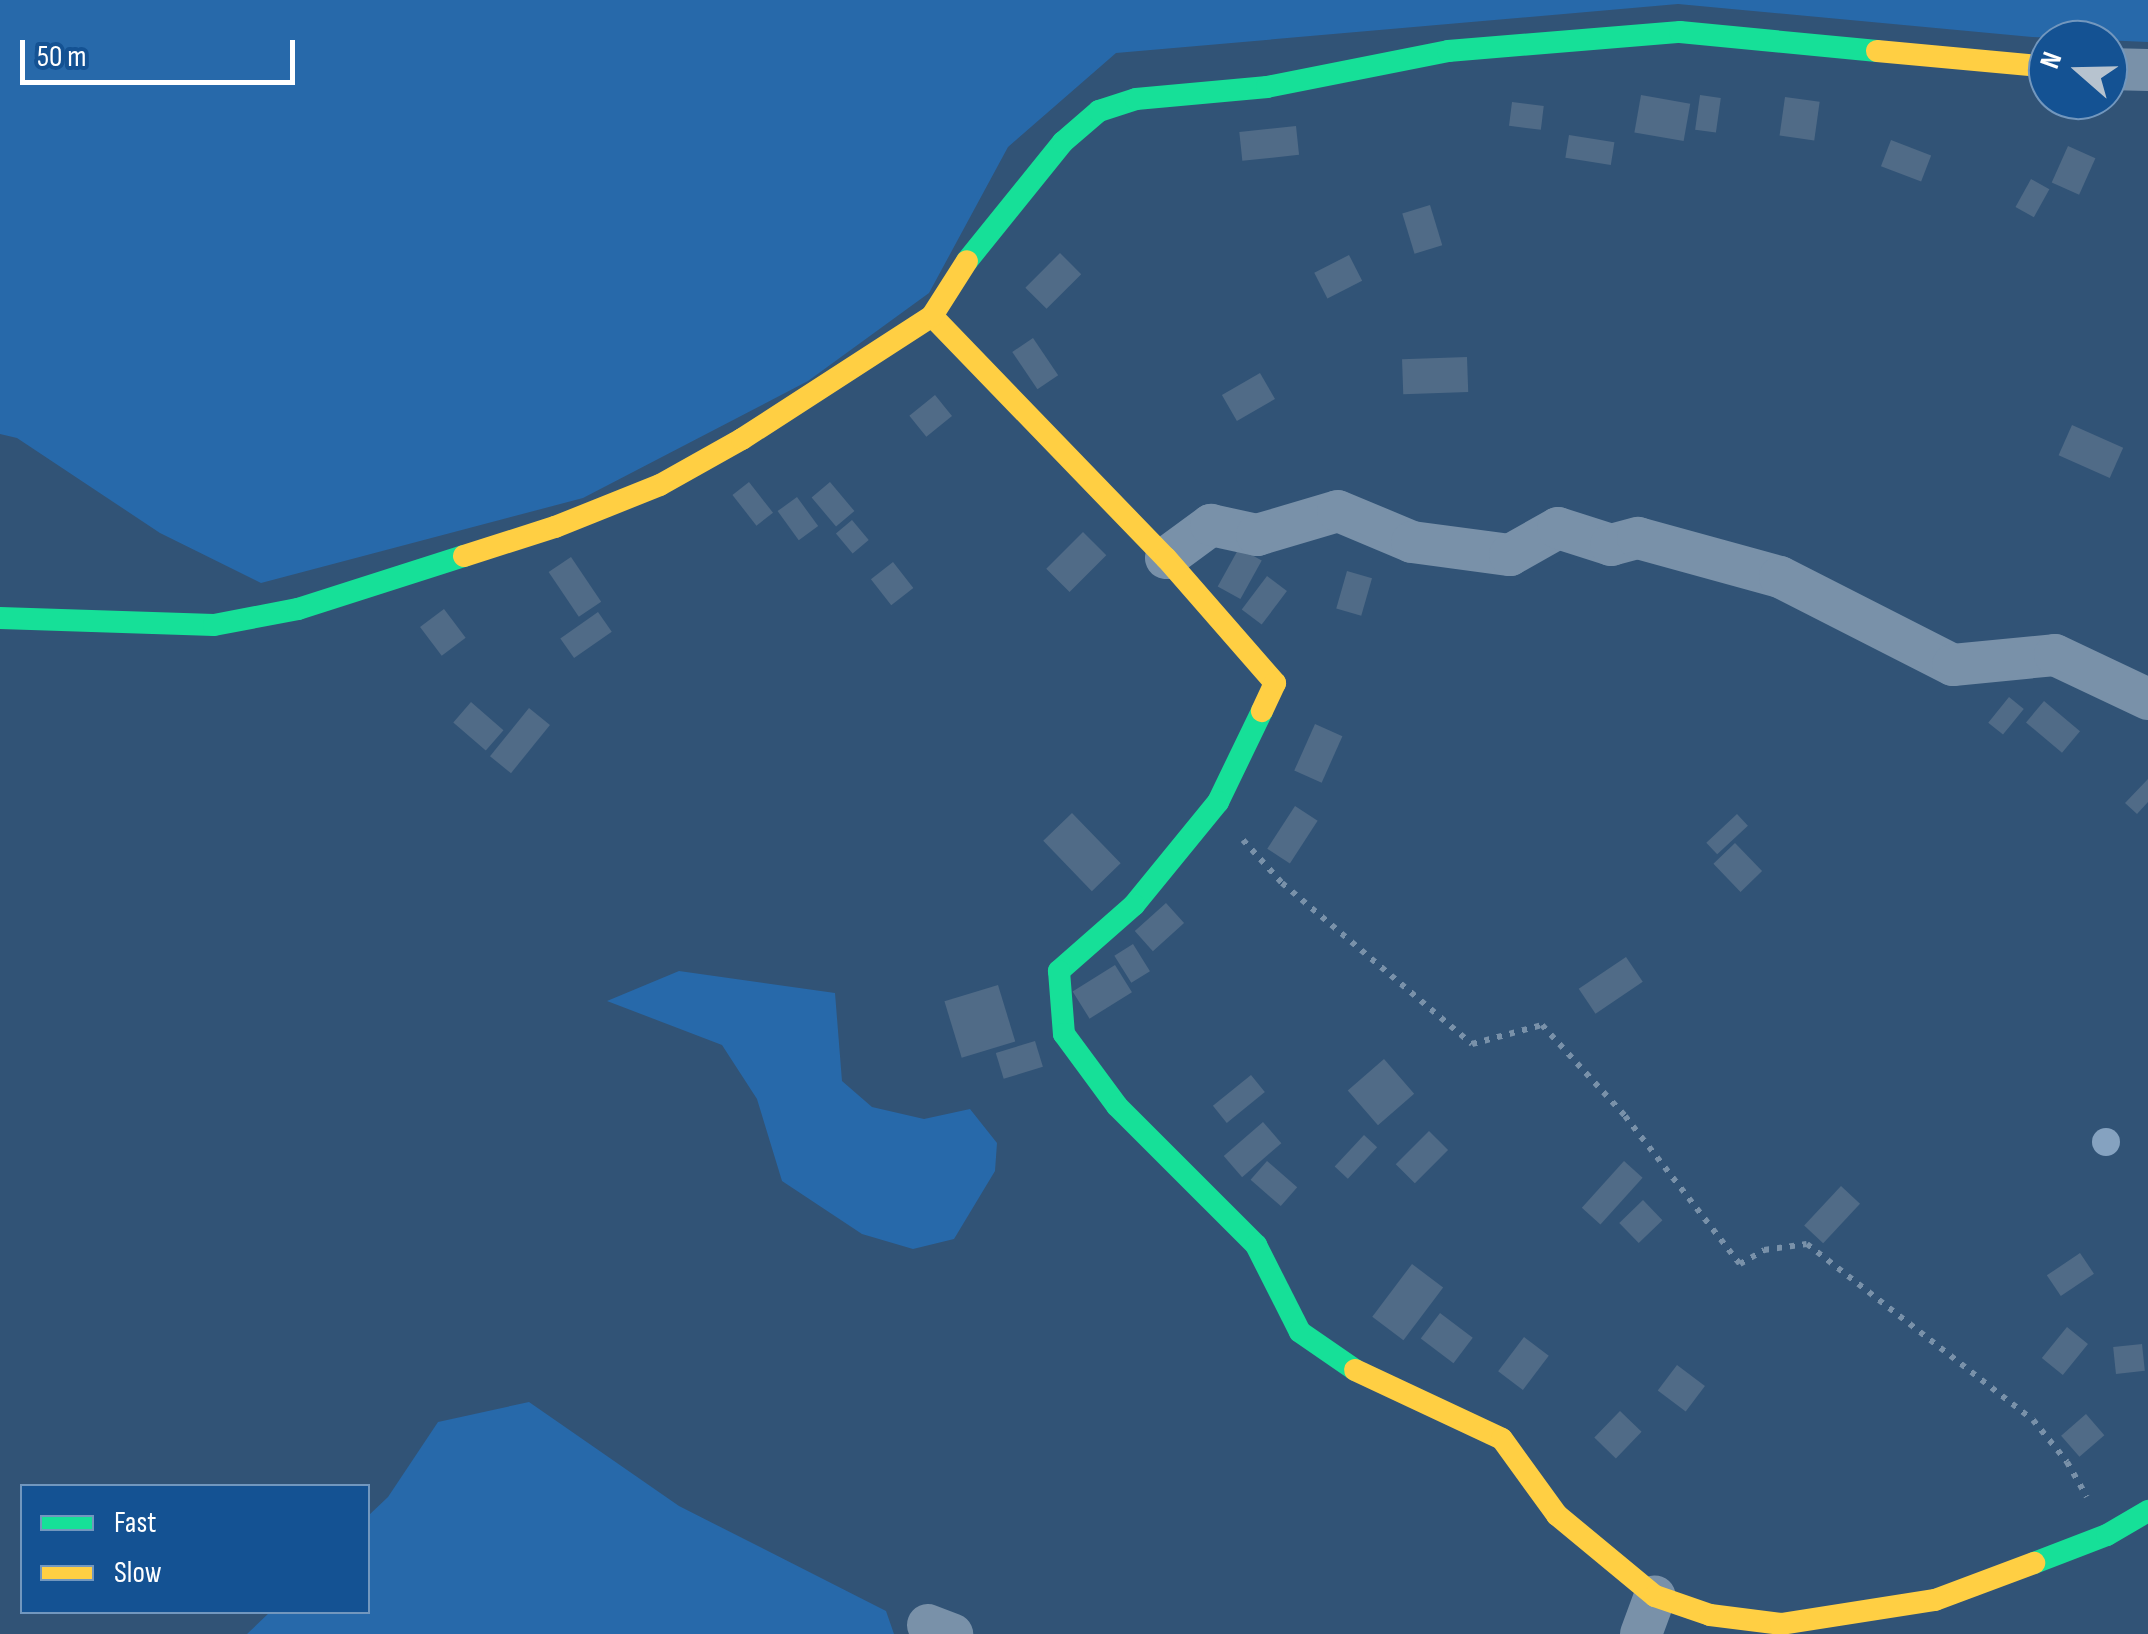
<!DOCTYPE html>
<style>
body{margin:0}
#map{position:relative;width:2148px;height:1634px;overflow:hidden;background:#315376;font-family:"Sofia Sans Condensed",sans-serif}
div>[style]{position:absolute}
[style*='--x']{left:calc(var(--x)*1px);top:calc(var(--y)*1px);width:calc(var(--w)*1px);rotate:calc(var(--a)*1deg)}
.green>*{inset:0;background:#2769aa}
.building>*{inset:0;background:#506b87;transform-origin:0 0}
.path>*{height:6px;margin-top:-3px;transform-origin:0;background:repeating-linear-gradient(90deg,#7991a9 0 5px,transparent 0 13px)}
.street>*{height:42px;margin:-21px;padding:0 21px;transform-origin:21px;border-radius:21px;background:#7991a9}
.fast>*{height:22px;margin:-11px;padding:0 11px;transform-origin:11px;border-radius:11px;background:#16e098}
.slow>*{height:22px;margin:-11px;padding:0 11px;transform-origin:11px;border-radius:11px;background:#ffcf43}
.trees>*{width:28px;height:28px;margin:-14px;border-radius:50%;background:#85a2c0}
span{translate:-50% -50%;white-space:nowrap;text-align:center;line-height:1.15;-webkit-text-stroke:8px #145293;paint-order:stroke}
.legend{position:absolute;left:20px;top:1484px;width:350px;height:130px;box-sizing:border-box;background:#145293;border:2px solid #7297be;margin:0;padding:12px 18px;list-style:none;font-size:30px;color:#fff}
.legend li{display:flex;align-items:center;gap:20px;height:50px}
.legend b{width:50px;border:2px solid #7297be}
.north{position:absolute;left:2028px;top:20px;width:100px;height:100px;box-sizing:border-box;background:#145293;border:2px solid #7297be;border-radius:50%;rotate:290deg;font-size:28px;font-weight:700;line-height:40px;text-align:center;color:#fff}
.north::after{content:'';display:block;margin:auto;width:35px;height:45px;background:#b7c3cf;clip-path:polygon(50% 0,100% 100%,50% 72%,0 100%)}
.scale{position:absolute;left:20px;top:40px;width:275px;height:45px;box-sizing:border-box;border:5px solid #fff;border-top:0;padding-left:12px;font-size:30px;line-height:35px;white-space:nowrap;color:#fff;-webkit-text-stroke:8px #145293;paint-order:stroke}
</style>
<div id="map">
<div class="green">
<div style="clip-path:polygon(0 0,2148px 0,2148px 42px,2032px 37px,1678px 4px,1116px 53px,1008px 147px,929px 293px,808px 381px,583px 498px,261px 583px,160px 533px,17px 438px,0 434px)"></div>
<div style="clip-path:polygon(679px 971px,835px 993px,842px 1081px,872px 1107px,924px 1119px,970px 1109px,997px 1143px,995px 1171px,954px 1239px,913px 1249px,862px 1234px,782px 1181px,757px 1099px,722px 1045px,607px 1001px)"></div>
<div style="clip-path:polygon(529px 1402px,679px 1506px,886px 1611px,894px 1634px,247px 1634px,270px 1612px,368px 1612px,368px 1516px,388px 1497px,438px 1422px)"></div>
</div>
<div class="building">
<div style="left:1641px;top:95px;width:50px;height:38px;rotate:10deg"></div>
<div style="left:1700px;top:95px;width:21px;height:35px;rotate:8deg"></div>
<div style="left:1785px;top:97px;width:35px;height:39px;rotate:8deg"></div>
<div style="left:1512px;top:102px;width:32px;height:24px;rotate:7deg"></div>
<div style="left:1296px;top:126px;width:29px;height:57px;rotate:84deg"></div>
<div style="left:1569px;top:135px;width:46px;height:23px;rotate:9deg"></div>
<div style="left:1891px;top:140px;width:43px;height:28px;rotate:21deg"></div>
<div style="left:2068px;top:146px;width:30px;height:40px;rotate:24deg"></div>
<div style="left:2031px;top:179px;width:21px;height:32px;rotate:29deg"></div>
<div style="left:1430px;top:205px;width:42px;height:29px;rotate:73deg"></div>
<div style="left:1060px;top:253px;width:30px;height:49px;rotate:45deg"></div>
<div style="left:1349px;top:255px;width:29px;height:39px;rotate:63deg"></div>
<div style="left:1033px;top:338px;width:45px;height:25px;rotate:56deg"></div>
<div style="left:1467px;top:357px;width:35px;height:65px;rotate:88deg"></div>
<div style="left:1260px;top:373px;width:30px;height:44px;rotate:60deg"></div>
<div style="left:935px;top:395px;width:27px;height:33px;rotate:51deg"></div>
<div style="left:2072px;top:425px;width:56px;height:33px;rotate:24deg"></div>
<div style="left:749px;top:482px;width:39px;height:21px;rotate:52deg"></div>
<div style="left:830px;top:482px;width:38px;height:24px;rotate:50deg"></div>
<div style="left:797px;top:497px;width:36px;height:24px;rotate:54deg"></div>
<div style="left:852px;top:520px;width:26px;height:21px;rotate:50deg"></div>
<div style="left:1083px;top:532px;width:33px;height:52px;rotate:45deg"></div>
<div style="left:1239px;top:548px;width:26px;height:44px;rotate:29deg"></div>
<div style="left:571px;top:557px;width:54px;height:27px;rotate:56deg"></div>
<div style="left:893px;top:562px;width:33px;height:28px;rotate:52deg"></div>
<div style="left:1347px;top:571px;width:26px;height:39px;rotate:16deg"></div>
<div style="left:1267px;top:576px;width:25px;height:42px;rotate:37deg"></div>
<div style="left:444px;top:609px;width:36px;height:30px;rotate:53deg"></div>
<div style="left:598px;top:612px;width:24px;height:46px;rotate:55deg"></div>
<div style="left:2009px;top:697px;width:19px;height:33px;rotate:39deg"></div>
<div style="left:2044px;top:701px;width:47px;height:28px;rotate:40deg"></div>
<div style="left:471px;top:702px;width:43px;height:27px;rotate:41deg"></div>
<div style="left:529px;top:708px;width:27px;height:62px;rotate:39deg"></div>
<div style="left:1315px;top:724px;width:30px;height:51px;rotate:24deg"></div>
<div style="clip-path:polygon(2148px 779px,2148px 802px,2137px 814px,2125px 803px)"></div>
<div style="left:1295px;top:806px;width:27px;height:51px;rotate:33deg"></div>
<div style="left:1072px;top:813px;width:70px;height:40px;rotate:46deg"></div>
<div style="left:1737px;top:814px;width:16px;height:42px;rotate:47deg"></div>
<div style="left:1735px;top:843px;width:39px;height:30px;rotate:46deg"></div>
<div style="left:1166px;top:903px;width:27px;height:42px;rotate:48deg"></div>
<div style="left:1133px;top:944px;width:32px;height:22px;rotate:58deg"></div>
<div style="left:1626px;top:957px;width:30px;height:57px;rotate:56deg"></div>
<div style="left:1115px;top:965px;width:32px;height:50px;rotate:58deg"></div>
<div style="left:998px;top:985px;width:59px;height:56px;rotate:73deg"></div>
<div style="left:1035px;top:1041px;width:27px;height:41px;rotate:73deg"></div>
<div style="left:1384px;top:1059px;width:46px;height:48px;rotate:49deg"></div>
<div style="left:1251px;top:1075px;width:22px;height:49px;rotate:51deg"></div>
<div style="left:1263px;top:1122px;width:28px;height:52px;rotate:49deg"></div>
<div style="left:1429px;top:1131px;width:27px;height:47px;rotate:45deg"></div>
<div style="left:1364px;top:1135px;width:18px;height:43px;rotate:43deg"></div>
<div style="left:1267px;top:1161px;width:40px;height:25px;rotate:41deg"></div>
<div style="left:1624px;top:1161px;width:25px;height:63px;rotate:42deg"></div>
<div style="left:1841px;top:1186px;width:26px;height:54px;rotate:43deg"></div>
<div style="left:1643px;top:1200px;width:28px;height:33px;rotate:46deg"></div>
<div style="left:2080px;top:1253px;width:25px;height:40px;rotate:56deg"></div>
<div style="left:1412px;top:1264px;width:39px;height:66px;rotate:37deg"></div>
<div style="left:1440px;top:1313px;width:41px;height:32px;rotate:37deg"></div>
<div style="left:2067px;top:1327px;width:27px;height:40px;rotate:39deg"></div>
<div style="left:1524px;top:1337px;width:31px;height:43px;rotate:37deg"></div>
<div style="left:2142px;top:1344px;width:27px;height:29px;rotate:84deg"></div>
<div style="left:1677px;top:1365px;width:35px;height:32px;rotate:37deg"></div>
<div style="left:1620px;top:1411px;width:30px;height:37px;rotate:44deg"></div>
<div style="left:2086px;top:1414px;width:28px;height:33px;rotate:49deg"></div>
</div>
<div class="path">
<div style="--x:1243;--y:840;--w:58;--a:47.8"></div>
<div style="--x:1282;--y:883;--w:249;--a:40.3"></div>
<div style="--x:1472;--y:1044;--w:73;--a:-15.2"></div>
<div style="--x:1542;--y:1025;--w:123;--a:47.6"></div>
<div style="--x:1625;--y:1116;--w:187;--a:52.2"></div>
<div style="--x:1740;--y:1264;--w:28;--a:-30"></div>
<div style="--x:1764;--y:1250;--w:43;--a:-7.9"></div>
<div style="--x:1807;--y:1244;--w:286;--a:37.9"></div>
<div style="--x:2033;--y:1420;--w:54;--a:51"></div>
<div style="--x:2067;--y:1462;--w:40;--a:60.3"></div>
</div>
<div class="street">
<div style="--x:2108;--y:69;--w:40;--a:1.4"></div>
<div style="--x:1166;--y:558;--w:56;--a:-36.3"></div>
<div style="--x:1211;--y:525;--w:47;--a:12.3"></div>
<div style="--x:1257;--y:535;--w:84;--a:-16.5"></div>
<div style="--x:1338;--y:511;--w:80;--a:22.7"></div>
<div style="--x:1412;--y:542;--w:99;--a:7.6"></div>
<div style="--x:1510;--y:555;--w:55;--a:-29.4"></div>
<div style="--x:1558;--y:528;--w:56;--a:17.8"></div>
<div style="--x:1611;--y:545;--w:28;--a:-15"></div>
<div style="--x:1638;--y:538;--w:147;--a:15.4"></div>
<div style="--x:1780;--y:577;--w:194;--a:27"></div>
<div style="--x:1953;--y:665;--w:102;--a:-5.6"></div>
<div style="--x:2055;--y:655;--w:103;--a:25.3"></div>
<div style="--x:928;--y:1625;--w:26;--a:21"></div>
<div style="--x:1641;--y:1634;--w:40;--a:-69.8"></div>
</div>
<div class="fast">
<div style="--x:967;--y:261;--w:153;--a:-51.1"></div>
<div style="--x:1063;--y:142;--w:48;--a:-40.7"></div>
<div style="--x:1099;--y:111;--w:39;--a:-18"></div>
<div style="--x:1136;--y:99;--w:132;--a:-5.2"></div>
<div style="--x:1267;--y:87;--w:185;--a:-11.2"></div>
<div style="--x:1448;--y:51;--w:233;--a:-4.7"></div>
<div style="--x:1680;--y:32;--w:198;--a:5.5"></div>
<div style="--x:0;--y:618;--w:214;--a:1.9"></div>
<div style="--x:214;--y:625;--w:86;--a:-10.8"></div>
<div style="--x:298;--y:609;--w:174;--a:-17.7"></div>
<div style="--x:1262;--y:711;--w:101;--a:115.8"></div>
<div style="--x:1218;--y:802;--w:133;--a:129.2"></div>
<div style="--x:1134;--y:905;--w:100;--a:138.7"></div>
<div style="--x:1059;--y:971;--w:63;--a:85.5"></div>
<div style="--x:1064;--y:1034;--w:89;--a:53.6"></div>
<div style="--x:1117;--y:1106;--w:197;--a:45"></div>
<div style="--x:1256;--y:1245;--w:97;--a:63.2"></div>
<div style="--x:1300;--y:1332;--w:67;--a:34.6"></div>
<div style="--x:2034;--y:1563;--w:78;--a:-21"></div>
<div style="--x:2107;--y:1535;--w:48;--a:-30.3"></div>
</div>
<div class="slow">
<div style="--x:1877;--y:51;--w:172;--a:5.3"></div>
<div style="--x:932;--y:316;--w:337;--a:46"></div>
<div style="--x:1166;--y:558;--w:166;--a:48.9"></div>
<div style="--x:1275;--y:683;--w:31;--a:115"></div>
<div style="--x:464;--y:556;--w:96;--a:-17.7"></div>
<div style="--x:555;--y:527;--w:113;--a:-21.8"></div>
<div style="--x:660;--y:485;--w:94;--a:-29.3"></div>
<div style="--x:742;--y:439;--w:226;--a:-32.9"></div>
<div style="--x:932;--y:316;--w:65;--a:-57.5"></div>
<div style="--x:1355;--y:1370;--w:162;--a:25.1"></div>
<div style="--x:1502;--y:1439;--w:94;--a:54.1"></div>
<div style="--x:1557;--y:1515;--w:127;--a:39.6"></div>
<div style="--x:1655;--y:1596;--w:58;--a:19.1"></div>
<div style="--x:1710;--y:1615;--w:72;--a:7.2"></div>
<div style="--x:1781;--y:1624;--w:156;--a:-8.9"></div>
<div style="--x:1935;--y:1600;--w:106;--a:-20.5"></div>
</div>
<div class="trees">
<div style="left:2106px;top:1142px"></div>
</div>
<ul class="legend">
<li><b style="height:12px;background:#16e098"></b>Fast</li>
<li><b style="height:12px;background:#ffcf43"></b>Slow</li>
</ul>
<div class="north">N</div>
<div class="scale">50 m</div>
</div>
